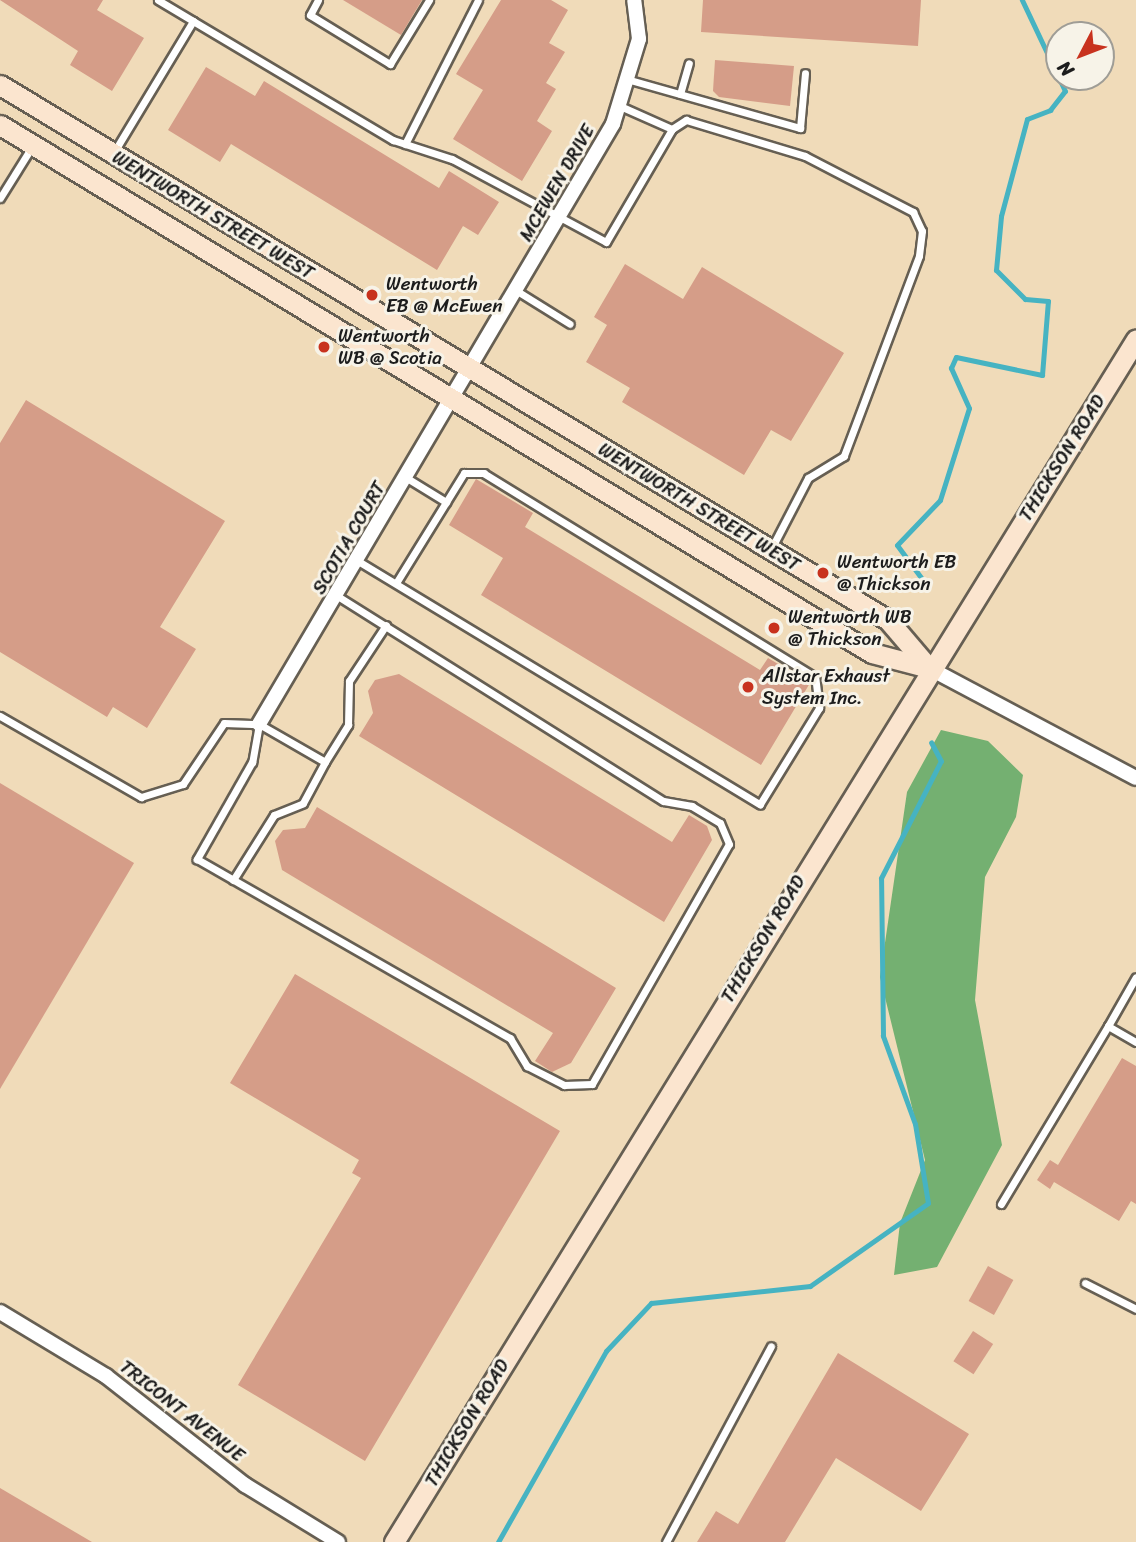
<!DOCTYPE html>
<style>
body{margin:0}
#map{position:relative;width:1136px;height:1542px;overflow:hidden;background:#f0dbb9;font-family:Sriracha,sans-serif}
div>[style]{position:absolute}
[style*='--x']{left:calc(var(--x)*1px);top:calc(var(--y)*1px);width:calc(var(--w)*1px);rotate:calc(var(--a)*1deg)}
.forest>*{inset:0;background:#74b071}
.stream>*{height:5px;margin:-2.5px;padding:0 2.5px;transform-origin:2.5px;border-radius:2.5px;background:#46b3c2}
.building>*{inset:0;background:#d59d88;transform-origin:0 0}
.roads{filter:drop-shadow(2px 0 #665f53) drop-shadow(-2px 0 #665f53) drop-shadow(0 2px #665f53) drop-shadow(0 -2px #665f53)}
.service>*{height:7px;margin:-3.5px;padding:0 3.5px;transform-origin:3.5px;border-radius:3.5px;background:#fff}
.minor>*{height:14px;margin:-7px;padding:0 7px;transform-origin:7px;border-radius:7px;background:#fff}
.secondary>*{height:19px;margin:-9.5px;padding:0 9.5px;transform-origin:9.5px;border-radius:9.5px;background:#fbe5cf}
.dots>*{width:19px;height:19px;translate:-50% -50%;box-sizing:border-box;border:4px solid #f7f3e8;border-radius:50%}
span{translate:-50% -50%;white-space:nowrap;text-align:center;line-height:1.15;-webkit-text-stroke:6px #f7f3e8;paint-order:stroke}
.street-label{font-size:19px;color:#1c1c1c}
.poi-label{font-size:19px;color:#1c1c1c}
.left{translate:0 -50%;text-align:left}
.north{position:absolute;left:1045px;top:21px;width:70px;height:70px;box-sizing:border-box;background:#f7f3e8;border:2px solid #9f9d96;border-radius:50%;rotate:228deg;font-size:19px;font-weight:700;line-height:28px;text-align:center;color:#1c1c1c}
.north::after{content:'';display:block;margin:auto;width:24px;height:32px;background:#c8321e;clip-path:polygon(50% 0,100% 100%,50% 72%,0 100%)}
</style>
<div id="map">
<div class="forest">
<div style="clip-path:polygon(941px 730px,988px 741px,1023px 775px,1016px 817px,985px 877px,975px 1000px,1002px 1145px,937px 1267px,894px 1275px,900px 1223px,925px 1160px,880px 977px,907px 792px)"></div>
</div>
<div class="stream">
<div style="--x:928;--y:587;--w:52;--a:-126.4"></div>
<div style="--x:897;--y:545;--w:62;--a:-46.3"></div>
<div style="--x:940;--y:500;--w:96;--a:-72.5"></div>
<div style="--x:969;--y:408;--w:44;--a:-114.2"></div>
<div style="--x:951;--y:368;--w:12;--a:-66"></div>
<div style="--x:956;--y:357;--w:88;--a:11.8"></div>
<div style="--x:1042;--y:375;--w:74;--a:-85.4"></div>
<div style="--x:1048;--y:301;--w:23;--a:-175"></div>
<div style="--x:1025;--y:299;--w:41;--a:-135"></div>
<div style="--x:996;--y:270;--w:54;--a:-84.7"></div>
<div style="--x:1001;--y:216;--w:100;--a:-75"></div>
<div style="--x:1027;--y:119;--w:25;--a:-21"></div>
<div style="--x:1050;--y:110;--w:24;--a:-52"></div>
<div style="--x:1065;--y:91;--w:101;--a:-115.3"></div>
<div style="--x:498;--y:1542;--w:219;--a:-60.5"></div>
<div style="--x:606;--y:1351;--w:66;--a:-46.8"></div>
<div style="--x:651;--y:1303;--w:160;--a:-6.1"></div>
<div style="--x:810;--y:1286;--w:144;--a:-35.1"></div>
<div style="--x:928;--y:1203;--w:80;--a:-99.3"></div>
<div style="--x:915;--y:1124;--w:94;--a:-110"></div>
<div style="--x:883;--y:1036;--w:158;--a:-90.7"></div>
<div style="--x:881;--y:878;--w:131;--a:-62.9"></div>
<div style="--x:941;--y:761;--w:21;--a:-118"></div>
</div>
<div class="building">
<div style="clip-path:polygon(0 0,103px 0,97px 10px,144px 38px,112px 91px,70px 65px,78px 51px)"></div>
<div style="clip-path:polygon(343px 0,422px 0,401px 35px)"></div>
<div style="clip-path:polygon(501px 0,551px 0,568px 10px,549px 43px,565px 52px,546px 83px,556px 89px,537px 121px,552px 131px,522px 181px,453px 139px,483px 90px,456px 74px)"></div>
<div style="clip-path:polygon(703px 0,921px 0,918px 46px,701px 32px)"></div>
<div style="clip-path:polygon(715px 60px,794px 66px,790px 106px,719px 97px,713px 91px)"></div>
<div style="clip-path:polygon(206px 67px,255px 96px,264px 81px,439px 188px,449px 171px,499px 202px,478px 235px,463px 226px,437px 270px,231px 144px,220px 162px,168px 130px)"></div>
<div style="clip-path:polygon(625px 264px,683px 299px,702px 267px,844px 353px,791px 441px,771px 430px,744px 475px,622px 402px,630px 388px,586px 362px,607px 325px,594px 317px)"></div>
<div style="clip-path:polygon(26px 400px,225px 521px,160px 627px,196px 649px,147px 728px,113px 707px,107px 717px,0 652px,0 443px)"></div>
<div style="clip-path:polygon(476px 479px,533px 513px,525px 527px,760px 670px,768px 658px,810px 683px,761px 765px,481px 595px,503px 558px,449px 525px)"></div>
<div style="clip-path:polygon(399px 674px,672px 842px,689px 815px,707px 826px,712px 840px,664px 922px,359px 736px,373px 713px,368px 691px,375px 680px)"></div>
<div style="clip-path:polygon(0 783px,134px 863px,0 1089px)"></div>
<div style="clip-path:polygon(317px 807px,616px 988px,571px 1063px,552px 1072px,535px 1061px,553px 1033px,282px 870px,275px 841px,283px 830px,305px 828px)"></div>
<div style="clip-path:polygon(295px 974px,560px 1131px,365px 1461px,238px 1385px,361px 1178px,352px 1173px,359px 1160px,230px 1083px)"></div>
<div style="clip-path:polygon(1122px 1058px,1136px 1066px,1136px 1204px,1131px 1201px,1119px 1221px,1054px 1182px,1050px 1189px,1037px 1180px,1050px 1160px,1058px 1165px)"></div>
<div style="left:988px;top:1266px;width:29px;height:40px;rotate:29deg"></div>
<div style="left:973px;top:1331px;width:24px;height:36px;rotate:33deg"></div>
<div style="clip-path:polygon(838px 1353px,969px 1434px,921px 1511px,836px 1458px,785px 1542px,697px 1542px,716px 1511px,738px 1524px)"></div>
<div style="clip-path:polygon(0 1488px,92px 1542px,0 1542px)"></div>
</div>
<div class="roads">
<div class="service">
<div style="--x:158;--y:0;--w:41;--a:31"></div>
<div style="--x:318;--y:0;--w:17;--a:118"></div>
<div style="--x:310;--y:15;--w:94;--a:31.5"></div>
<div style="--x:390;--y:64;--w:75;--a:-58.6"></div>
<div style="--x:630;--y:80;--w:177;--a:15.8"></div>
<div style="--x:800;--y:128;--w:55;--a:-84.8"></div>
<div style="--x:680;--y:94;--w:32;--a:-74"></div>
<div style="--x:620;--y:106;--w:57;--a:23.9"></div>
<div style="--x:405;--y:144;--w:161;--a:-63.1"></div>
<div style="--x:114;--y:152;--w:153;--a:-58.9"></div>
<div style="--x:193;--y:21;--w:233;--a:30.8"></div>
<div style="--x:393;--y:140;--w:62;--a:17.9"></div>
<div style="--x:452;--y:159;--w:175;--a:28.3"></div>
<div style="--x:606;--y:242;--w:131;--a:-59.7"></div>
<div style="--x:672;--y:129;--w:17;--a:-33"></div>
<div style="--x:686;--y:120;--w:124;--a:16.8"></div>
<div style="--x:805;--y:156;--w:122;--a:27.4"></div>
<div style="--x:913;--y:212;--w:21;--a:65"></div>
<div style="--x:922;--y:231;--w:25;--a:97"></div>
<div style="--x:919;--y:256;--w:214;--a:110.6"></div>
<div style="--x:844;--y:456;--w:42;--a:148.6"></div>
<div style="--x:808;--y:478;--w:80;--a:117.5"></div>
<div style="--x:0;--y:198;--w:62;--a:-58.1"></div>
<div style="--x:517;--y:291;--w:62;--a:31.9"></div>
<div style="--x:407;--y:478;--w:46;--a:31.6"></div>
<div style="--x:358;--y:561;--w:470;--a:31.2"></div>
<div style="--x:760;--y:804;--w:113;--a:-58.4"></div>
<div style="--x:819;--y:708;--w:31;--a:-97"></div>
<div style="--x:815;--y:677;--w:389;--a:-148.4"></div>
<div style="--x:484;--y:473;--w:20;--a:180"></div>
<div style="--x:464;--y:473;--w:129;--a:121.7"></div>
<div style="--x:0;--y:716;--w:163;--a:29.9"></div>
<div style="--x:141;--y:797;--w:44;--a:-17.2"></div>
<div style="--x:183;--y:784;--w:73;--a:-56.1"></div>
<div style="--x:224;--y:723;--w:35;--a:2"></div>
<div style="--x:259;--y:724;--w:76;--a:29.9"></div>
<div style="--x:325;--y:762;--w:44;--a:-58.1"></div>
<div style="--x:348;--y:725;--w:44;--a:-88.7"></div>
<div style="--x:349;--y:681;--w:67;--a:-56.5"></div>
<div style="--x:259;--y:724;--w:39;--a:100"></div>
<div style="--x:252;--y:762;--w:112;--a:119.6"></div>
<div style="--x:197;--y:859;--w:361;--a:29.8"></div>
<div style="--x:510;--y:1038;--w:33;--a:59"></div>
<div style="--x:527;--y:1066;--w:42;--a:27.2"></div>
<div style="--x:564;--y:1085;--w:28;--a:-2"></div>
<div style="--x:592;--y:1084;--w:276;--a:-60.3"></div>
<div style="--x:729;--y:844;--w:23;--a:-113"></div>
<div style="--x:720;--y:823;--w:33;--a:-149"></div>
<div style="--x:692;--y:806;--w:29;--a:-170"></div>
<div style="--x:663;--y:801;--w:384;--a:-147.8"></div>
<div style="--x:233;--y:880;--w:77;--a:-57.8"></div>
<div style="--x:274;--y:815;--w:31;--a:-22"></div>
<div style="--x:303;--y:803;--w:47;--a:-61.8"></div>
<div style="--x:1108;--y:1026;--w:56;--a:-60.3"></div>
<div style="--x:1001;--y:1204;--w:208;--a:-59"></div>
<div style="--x:1108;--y:1026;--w:32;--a:30"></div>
<div style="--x:1085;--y:1283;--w:57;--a:27"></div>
<div style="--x:666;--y:1542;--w:222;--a:-61.8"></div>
</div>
<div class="minor">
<div style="--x:929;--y:668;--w:234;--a:28"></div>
<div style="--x:259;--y:724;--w:697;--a:-59.46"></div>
<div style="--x:613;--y:124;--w:89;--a:-73"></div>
<div style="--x:639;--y:39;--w:39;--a:-97"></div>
<div style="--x:0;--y:1312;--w:124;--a:31.1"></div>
<div style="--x:106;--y:1376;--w:177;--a:38.1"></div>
<div style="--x:245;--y:1485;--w:109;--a:31.5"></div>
</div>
<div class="secondary">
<div style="--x:0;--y:85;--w:1037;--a:31.07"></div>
<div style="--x:888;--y:620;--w:63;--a:49.5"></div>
<div style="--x:0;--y:125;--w:1019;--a:31.2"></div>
<div style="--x:872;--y:653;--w:59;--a:14.7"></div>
<div style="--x:394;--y:1542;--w:1413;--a:-58.33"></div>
</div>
</div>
<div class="dots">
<div style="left:372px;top:295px;background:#c8321e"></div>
<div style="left:324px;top:347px;background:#c8321e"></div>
<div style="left:823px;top:573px;background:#c8321e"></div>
<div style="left:774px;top:628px;background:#c8321e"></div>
<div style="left:748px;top:687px;background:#c8321e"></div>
</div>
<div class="street-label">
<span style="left:557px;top:183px;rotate:-60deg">MCEWEN DRIVE</span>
<span style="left:213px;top:215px;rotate:31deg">WENTWORTH STREET WEST</span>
<span style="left:1062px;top:458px;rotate:-58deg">THICKSON ROAD</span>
<span style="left:699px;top:507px;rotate:31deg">WENTWORTH STREET WEST</span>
<span style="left:349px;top:538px;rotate:-60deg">SCOTIA COURT</span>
<span style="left:763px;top:939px;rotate:-59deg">THICKSON ROAD</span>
<span style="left:182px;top:1411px;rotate:38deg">TRICONT AVENUE</span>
<span style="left:467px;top:1423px;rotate:-59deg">THICKSON ROAD</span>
</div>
<div class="poi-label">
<span class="left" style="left:386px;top:295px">Wentworth<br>EB @ McEwen</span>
<span class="left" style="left:338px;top:347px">Wentworth<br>WB @ Scotia</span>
<span class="left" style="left:837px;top:573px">Wentworth EB<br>@ Thickson</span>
<span class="left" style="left:788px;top:628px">Wentworth WB<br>@ Thickson</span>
<span class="left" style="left:762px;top:687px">Allstar Exhaust<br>System Inc.</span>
</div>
<div class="north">N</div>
</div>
